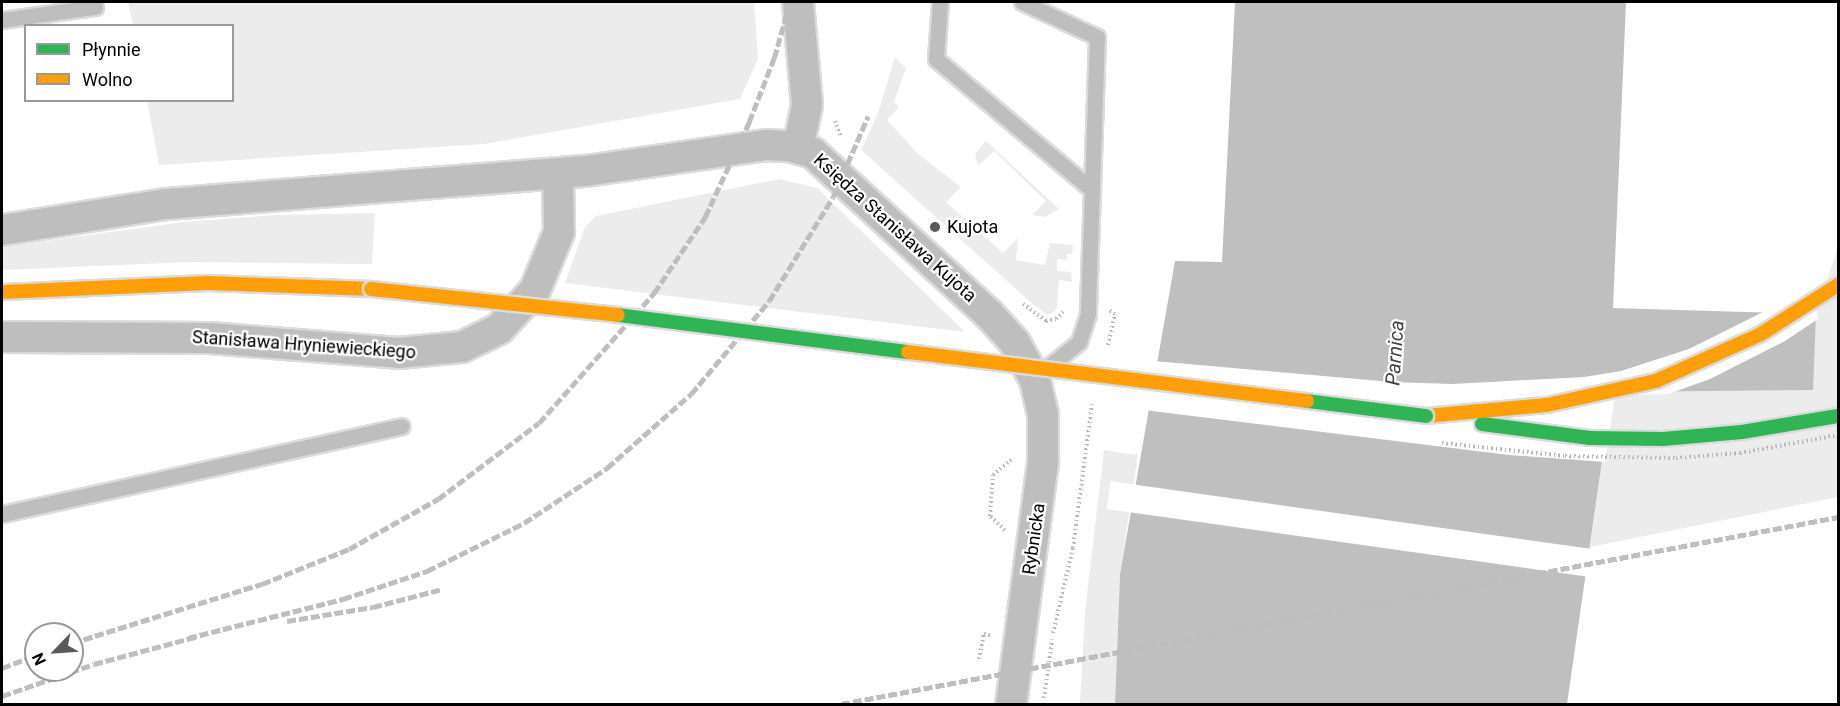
<!DOCTYPE html>
<meta charset="utf-8">
<style>
body{margin:0}
#map{position:relative;width:1840px;height:706px;overflow:hidden;background:#fff;font-family:Roboto,sans-serif}
div>[style]{position:absolute}
[style*='--x']{left:calc(var(--x)*1px);top:calc(var(--y)*1px);width:calc(var(--w)*1px);rotate:calc(var(--a)*1deg)}
.green>*{inset:0;background:#ececec}
.water>*{inset:0;background:#bfbfbf}
.pier>*{inset:0;background:#fff;transform-origin:0 0}
.path>*{height:4px;margin-top:-2px;transform-origin:0;background:repeating-linear-gradient(90deg,#b9b9b9 0 1.5px,transparent 0 4.5px)}
.roads{filter:drop-shadow(2px 0 #dbdbdb) drop-shadow(-2px 0 #dbdbdb) drop-shadow(0 2px #dbdbdb) drop-shadow(0 -2px #dbdbdb)}
.lane>*{height:15px;margin:-7.5px;padding:0 7.5px;transform-origin:7.5px;border-radius:7.5px;background:#bebebe}
.street>*{height:30px;margin:-15px;padding:0 15px;transform-origin:15px;border-radius:15px;background:#bebebe}
.fast>*{height:14px;margin:-7px;padding:0 7px;transform-origin:7px;border-radius:7px;background:#30b455}
.slow>*{height:14px;margin:-7px;padding:0 7px;transform-origin:7px;border-radius:7px;background:#ff9f0a}
.rail>*{height:4.5px;margin-top:-2.25px;transform-origin:0;background:repeating-linear-gradient(90deg,#bebebe 0 9px,transparent 0 12px)}
.path-bridge>*{height:4px;margin-top:-2px;transform-origin:0;background:repeating-linear-gradient(90deg,#b9b9b9 0 1.5px,transparent 0 4.5px)}
.bridges{filter:drop-shadow(2px 0 #dbdbdb) drop-shadow(-2px 0 #dbdbdb) drop-shadow(0 2px #dbdbdb) drop-shadow(0 -2px #dbdbdb)}
.fast-bridge>*{height:14px;margin:-7px;padding:0 7px;transform-origin:7px;border-radius:7px;background:#30b455}
.slow-bridge>*{height:14px;margin:-7px;padding:0 7px;transform-origin:7px;border-radius:7px;background:#ff9f0a}
.dots>*{width:16px;height:16px;translate:-50% -50%;box-sizing:border-box;border:3px solid #fff;border-radius:50%}
span{translate:-50% -50%;white-space:nowrap;text-align:center;line-height:1.15;-webkit-text-stroke:4.5px #fff;paint-order:stroke}
.poi-label{font-size:18px;color:#000}
.left{translate:0 -50%;text-align:left}
.street-label{font-size:18px;color:#000}
.water-label{font-size:20px;color:#444;font-style:italic}
.frame{position:absolute;inset:0;border:3px solid #000;pointer-events:none}
.legend{position:absolute;left:24px;top:24px;width:210px;height:78px;box-sizing:border-box;background:#fff;border:2px solid #999;margin:0;padding:8px 10px;list-style:none;font-size:18px;color:#000}
.legend li{display:flex;align-items:center;gap:12px;height:30px}
.legend b{width:30px;border:2px solid #999}
.north{position:absolute;left:24px;top:622px;width:60px;height:60px;box-sizing:border-box;background:#fff;border:2px solid #999;border-radius:50%;rotate:245deg;font-size:16px;font-weight:700;line-height:24px;text-align:center;color:#000}
.north::after{content:'';display:block;margin:auto;width:21px;height:27px;background:#595959;clip-path:polygon(50% 0,100% 100%,50% 72%,0 100%)}
</style>
<div id="map">
<div class="green">
<div style="clip-path:polygon(128px 2px,754px 2px,758px 59px,740px 99px,484px 144px,159px 165px,147px 101px,232px 100px,232px 26px,133px 25px)"></div>
<div style="clip-path:polygon(895px 57px,906px 68px,894px 102px,899px 107px,887px 120px,918px 154px,961px 187px,946px 202px,1003px 253px,1018px 238px,1016px 260px,1045px 265px,1050px 243px,1073px 245px,1072px 254px,1067px 254px,1067px 260px,1057px 259px,1057px 271px,1071px 272px,1072px 282px,1059px 280px,1057px 308px,1052px 314px,1046px 314px,1035px 306px,861px 150px,878px 113px)"></div>
<div style="clip-path:polygon(986px 141px,1059px 209px,1045px 217px,1032px 215px,1046px 201px,994px 151px,978px 166px,975px 154px)"></div>
<div style="clip-path:polygon(779px 179px,817px 188px,965px 332px,565px 283px,585px 227px,596px 216px)"></div>
<div style="clip-path:polygon(375px 213px,372px 264px,191px 262px,2px 270px,2px 247px,183px 222px,275px 215px)"></div>
<div style="clip-path:polygon(1838px 247px,1838px 497px,1590px 547px,1612px 392px,1816px 314px)"></div>
<div style="clip-path:polygon(1104px 450px,1138px 455px,1120px 574px,1115px 704px,1080px 704px,1085px 611px)"></div>
</div>
<div class="water">
<div style="clip-path:polygon(1235px 2px,1626px 2px,1613px 308px,1816px 314px,1813px 390px,1612px 392px,1567px 704px,1115px 704px,1120px 574px,1175px 261px,1222px 262px)"></div>
</div>
<div class="pier">
<div style="clip-path:polygon(1767px 310px,1816px 311px,1818px 319px,1785px 341px,1710px 379px,1668px 394px,1615px 395px,1605px 462px,1509px 455px,1144px 410px,1154px 361px,1391px 382px,1453px 384px,1584px 377px,1621px 371px,1689px 349px)"></div>
<div style="left:1592px;top:549px;width:28px;height:486px;rotate:98deg"></div>
</div>
<div class="path">
<div style="--x:835;--y:121;--w:17;--a:69"></div>
<div style="--x:1023;--y:304;--w:29;--a:36"></div>
<div style="--x:1046;--y:321;--w:10;--a:-11"></div>
<div style="--x:1056;--y:319;--w:10;--a:-45"></div>
<div style="--x:1108;--y:345;--w:32;--a:-77"></div>
<div style="--x:1115;--y:314;--w:7;--a:-146"></div>
<div style="--x:1005;--y:530;--w:21;--a:-137"></div>
<div style="--x:990;--y:516;--w:41;--a:-85.8"></div>
<div style="--x:993;--y:475;--w:26;--a:-40"></div>
<div style="--x:1053;--y:633;--w:87;--a:-76.8"></div>
<div style="--x:1073;--y:548;--w:145;--a:-82.5"></div>
<div style="--x:979;--y:659;--w:25;--a:-79"></div>
<div style="--x:984;--y:634;--w:6;--a:9"></div>
<div style="--x:1044;--y:698;--w:59;--a:-82.1"></div>
</div>
<div class="roads">
<div class="lane">
<div style="--x:940;--y:2;--w:57;--a:94"></div>
<div style="--x:936;--y:59;--w:204;--a:40"></div>
<div style="--x:1022;--y:2;--w:83;--a:25"></div>
<div style="--x:1097;--y:37;--w:277;--a:91.9"></div>
<div style="--x:1088;--y:314;--w:29;--a:108"></div>
<div style="--x:1079;--y:342;--w:36;--a:141"></div>
<div style="--x:2;--y:20;--w:94;--a:-8"></div>
<div style="--x:95;--y:7;--w:5;--a:-101"></div>
<div style="--x:2;--y:514;--w:409;--a:-12.4"></div>
</div>
<div class="street">
<div style="--x:798;--y:2;--w:103;--a:85"></div>
<div style="--x:807;--y:105;--w:44;--a:101.8"></div>
<div style="--x:2;--y:230;--w:166;--a:-9"></div>
<div style="--x:166;--y:204;--w:421;--a:-4.5"></div>
<div style="--x:586;--y:171;--w:183;--a:-8.2"></div>
<div style="--x:767;--y:145;--w:22;--a:3"></div>
<div style="--x:789;--y:146;--w:25;--a:16"></div>
<div style="--x:813;--y:153;--w:239;--a:42.5"></div>
<div style="--x:989;--y:314;--w:39;--a:48"></div>
<div style="--x:1015;--y:343;--w:42;--a:61.6"></div>
<div style="--x:1035;--y:380;--w:36;--a:77"></div>
<div style="--x:1043;--y:415;--w:47;--a:90"></div>
<div style="--x:1043;--y:462;--w:244;--a:97.5"></div>
<div style="--x:2;--y:337;--w:207;--a:0.3"></div>
<div style="--x:209;--y:338;--w:190;--a:4.5"></div>
<div style="--x:398;--y:353;--w:64;--a:-5.4"></div>
<div style="--x:462;--y:347;--w:41;--a:-25.9"></div>
<div style="--x:499;--y:329;--w:53;--a:-47.3"></div>
<div style="--x:535;--y:290;--w:63;--a:-67.5"></div>
<div style="--x:559;--y:232;--w:58;--a:-91"></div>
</div>
<div class="fast">
<div style="--x:1482;--y:424;--w:109;--a:7.4"></div>
<div style="--x:1590;--y:438;--w:73;--a:0.8"></div>
<div style="--x:1663;--y:439;--w:79;--a:-5.1"></div>
<div style="--x:1742;--y:432;--w:97;--a:-9.5"></div>
</div>
<div class="slow">
<div style="--x:2;--y:292;--w:206;--a:-2.5"></div>
<div style="--x:208;--y:283;--w:163;--a:2.1"></div>
<div style="--x:1426;--y:416;--w:121;--a:-5.2"></div>
<div style="--x:1547;--y:405;--w:112;--a:-12.4"></div>
<div style="--x:1656;--y:381;--w:115;--a:-24.1"></div>
<div style="--x:1761;--y:334;--w:91;--a:-32.5"></div>
</div>
</div>
<div class="rail">
<div style="--x:287;--y:621;--w:87;--a:-9.2"></div>
<div style="--x:373;--y:607;--w:71;--a:-14.6"></div>
<div style="--x:188;--y:638;--w:160;--a:-14.1"></div>
<div style="--x:343;--y:599;--w:89;--a:-18.4"></div>
<div style="--x:427;--y:571;--w:108;--a:-26.3"></div>
<div style="--x:524;--y:523;--w:100;--a:-33.5"></div>
<div style="--x:607;--y:468;--w:112;--a:-41.4"></div>
<div style="--x:691;--y:394;--w:121;--a:-50"></div>
<div style="--x:769;--y:301;--w:122;--a:-58.4"></div>
<div style="--x:833;--y:197;--w:88;--a:-66.6"></div>
<div style="--x:72;--y:643;--w:199;--a:-17.3"></div>
<div style="--x:262;--y:584;--w:94;--a:-21.9"></div>
<div style="--x:349;--y:549;--w:102;--a:-29.3"></div>
<div style="--x:438;--y:499;--w:126;--a:-37"></div>
<div style="--x:539;--y:423;--w:174;--a:-48.5"></div>
<div style="--x:654;--y:293;--w:92;--a:-56.1"></div>
<div style="--x:705;--y:217;--w:105;--a:-65.1"></div>
<div style="--x:749;--y:122;--w:69;--a:-68.7"></div>
<div style="--x:774;--y:58;--w:58;--a:-74.1"></div>
<div style="--x:2;--y:668;--w:36;--a:-21"></div>
<div style="--x:2;--y:696;--w:97;--a:-19.2"></div>
<div style="--x:94;--y:664;--w:105;--a:-15"></div>
<div style="--x:841;--y:704;--w:1014;--a:-10.62"></div>
</div>
<div class="path-bridge">
<div style="--x:1442;--y:443;--w:124;--a:6"></div>
<div style="--x:1565;--y:456;--w:111;--a:1"></div>
<div style="--x:1676;--y:458;--w:64;--a:-4.5"></div>
<div style="--x:1740;--y:453;--w:100;--a:-10.4"></div>
</div>
<div class="bridges">
<div class="fast-bridge">
<div style="--x:618;--y:315;--w:292;--a:7.3"></div>
<div style="--x:1307;--y:401;--w:120;--a:7.2"></div>
</div>
<div class="slow-bridge">
<div style="--x:371;--y:289;--w:248;--a:6"></div>
<div style="--x:908;--y:352;--w:402;--a:7"></div>
</div>
</div>
<div class="dots">
<div style="left:935px;top:227px;background:#595959"></div>
</div>
<div class="poi-label">
<span class="left" style="left:947px;top:227px">Kujota</span>
</div>
<div class="street-label">
<span style="left:895px;top:228px;rotate:42deg">Księdza Stanisława Kujota</span>
<span style="left:304px;top:345px;rotate:4deg">Stanisława Hryniewieckiego</span>
<span style="left:1034px;top:539px;rotate:-82deg">Rybnicka</span>
</div>
<div class="water-label">
<span style="left:1395px;top:353px;rotate:-86deg">Parnica</span>
</div>
<div class="frame"></div>
<ul class="legend">
<li><b style="height:8px;background:#30b455"></b>Płynnie</li>
<li><b style="height:8px;background:#ff9f0a"></b>Wolno</li>
</ul>
<div class="north">N</div>
</div>
